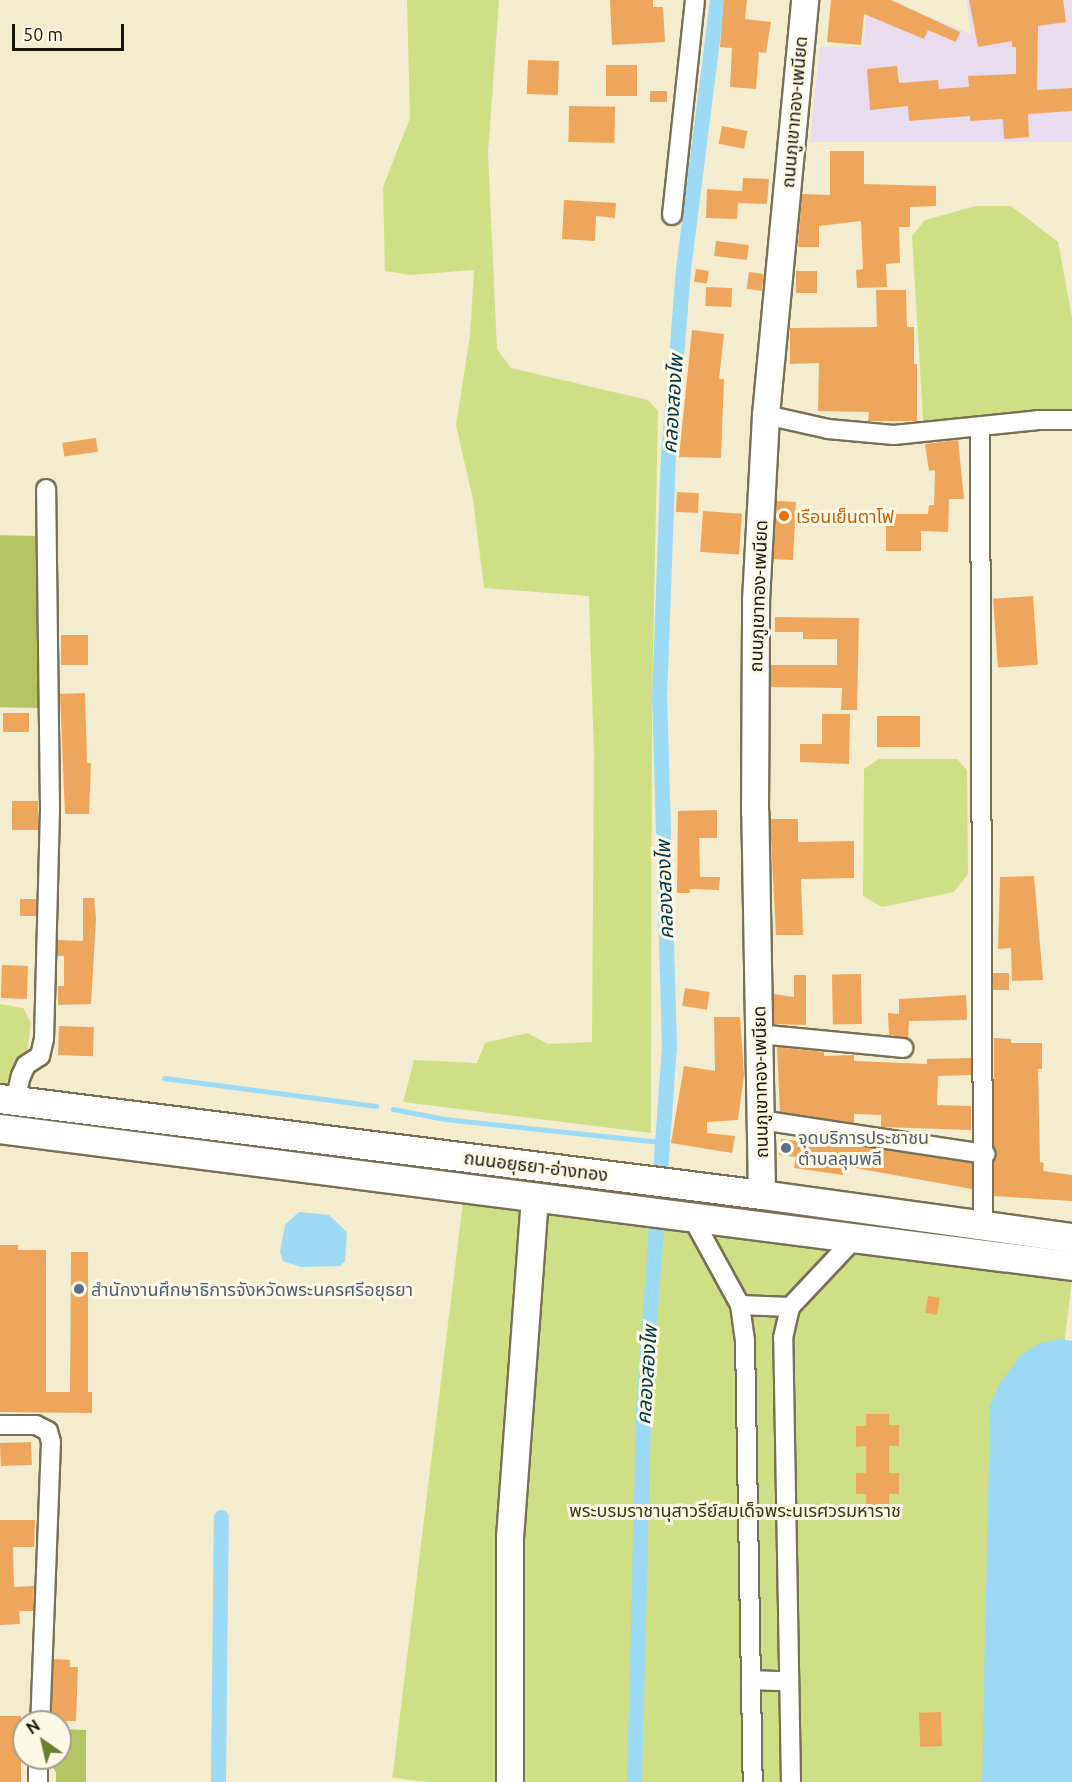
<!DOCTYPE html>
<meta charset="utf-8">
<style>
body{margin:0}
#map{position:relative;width:1072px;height:1782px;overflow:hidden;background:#f4ecce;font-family:Ubuntu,"Noto Sans Thai",sans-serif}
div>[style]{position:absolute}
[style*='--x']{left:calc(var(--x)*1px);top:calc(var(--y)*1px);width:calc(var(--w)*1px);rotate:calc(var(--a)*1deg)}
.industrial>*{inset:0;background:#eadcef}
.green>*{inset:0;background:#cfdf86;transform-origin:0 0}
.forest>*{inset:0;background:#b5c463;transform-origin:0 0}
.water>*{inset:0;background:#9cdaf6}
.stream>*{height:4.5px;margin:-2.25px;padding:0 2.25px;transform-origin:2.25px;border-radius:2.25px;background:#9cdaf6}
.canal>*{height:15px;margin:-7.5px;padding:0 7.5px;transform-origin:7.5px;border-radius:7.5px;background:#9cdaf6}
.building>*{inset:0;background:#eda65b;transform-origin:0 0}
.roads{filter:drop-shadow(2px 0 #797157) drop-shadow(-2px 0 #797157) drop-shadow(0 2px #797157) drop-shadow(0 -2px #797157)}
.street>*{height:18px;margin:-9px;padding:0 9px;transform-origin:9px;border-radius:9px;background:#fff}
.secondary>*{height:26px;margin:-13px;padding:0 13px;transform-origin:13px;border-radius:13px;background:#fff}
.primary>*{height:28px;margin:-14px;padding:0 14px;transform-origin:14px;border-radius:14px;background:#fff}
.dots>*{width:16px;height:16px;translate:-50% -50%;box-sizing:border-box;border:3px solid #fef9e7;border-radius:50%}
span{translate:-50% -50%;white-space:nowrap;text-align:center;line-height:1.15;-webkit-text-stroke:6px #fef9e7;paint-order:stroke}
.street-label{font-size:18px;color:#19160c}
.food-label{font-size:18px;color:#c56008}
.left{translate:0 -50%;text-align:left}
.service-label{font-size:18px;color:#4e5e75}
.park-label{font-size:18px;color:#343a11}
.water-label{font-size:20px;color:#003649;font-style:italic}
.north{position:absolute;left:12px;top:1710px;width:60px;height:60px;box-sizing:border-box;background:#fef9e7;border:2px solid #a29e8f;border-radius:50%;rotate:326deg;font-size:16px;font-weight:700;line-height:24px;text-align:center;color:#19160c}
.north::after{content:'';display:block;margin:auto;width:21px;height:27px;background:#6c7f2f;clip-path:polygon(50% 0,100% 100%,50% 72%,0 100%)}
.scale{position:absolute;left:12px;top:24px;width:112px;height:27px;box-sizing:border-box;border:3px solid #19160c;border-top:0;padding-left:8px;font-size:18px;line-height:21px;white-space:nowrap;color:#19160c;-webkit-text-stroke:4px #fef9e7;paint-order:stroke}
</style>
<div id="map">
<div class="industrial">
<div style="clip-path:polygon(876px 0,891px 0,972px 35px,966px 0,1072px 0,1072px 142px,810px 142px,820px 47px,864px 47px,865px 20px)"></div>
</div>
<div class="green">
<div style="clip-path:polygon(407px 0,499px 0,488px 153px,497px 349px,511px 368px,648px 400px,658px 411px,652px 699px,651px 1133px,403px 1102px,414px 1060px,477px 1063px,485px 1043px,527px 1033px,548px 1044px,592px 1042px,594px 755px,589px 596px,484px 588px,473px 500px,456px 425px,470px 336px,474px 270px,410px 275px,385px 271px,383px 187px,410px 118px)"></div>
<div style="clip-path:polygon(976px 206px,1011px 206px,1058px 242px,1072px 317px,1072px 413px,928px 424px,923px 419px,912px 236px,925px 220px)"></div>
<div style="clip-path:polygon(879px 759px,957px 759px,967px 770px,968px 874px,954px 892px,882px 907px,863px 896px,864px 769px)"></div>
<div style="clip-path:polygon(0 1004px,23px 1008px,31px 1023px,27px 1053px,4px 1085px,0 1085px)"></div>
<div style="left:463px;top:1202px;width:614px;height:580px;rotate:7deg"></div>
</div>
<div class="forest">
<div style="left:41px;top:536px;width:172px;height:41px;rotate:91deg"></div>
<div style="clip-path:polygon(60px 1729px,86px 1730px,86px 1782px,56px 1782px,56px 1772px,47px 1758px,60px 1758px)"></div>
</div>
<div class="water">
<div style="clip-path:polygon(299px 1212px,329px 1215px,347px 1232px,345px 1261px,340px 1266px,301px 1267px,283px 1261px,280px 1252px,285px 1225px)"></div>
<div style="clip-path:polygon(1062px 1339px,1072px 1341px,1072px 1782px,982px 1782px,990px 1406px,998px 1386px,1021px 1355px,1040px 1343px)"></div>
</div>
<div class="stream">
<div style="--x:164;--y:1078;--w:214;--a:7.5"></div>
<div style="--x:393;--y:1109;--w:53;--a:10.9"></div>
<div style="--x:445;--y:1119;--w:216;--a:6.1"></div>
</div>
<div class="canal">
<div style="--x:218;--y:1782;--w:265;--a:-89.4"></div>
<div style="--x:634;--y:1782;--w:374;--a:-88.6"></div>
<div style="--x:643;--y:1408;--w:361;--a:-85.9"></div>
<div style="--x:669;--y:1048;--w:349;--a:-91.6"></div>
<div style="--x:659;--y:699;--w:243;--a:-87.9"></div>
<div style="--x:668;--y:456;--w:188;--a:-85.4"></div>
<div style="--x:683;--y:269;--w:271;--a:-82.8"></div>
</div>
<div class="building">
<div style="clip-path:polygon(610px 0,653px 0,653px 7px,663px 7px,665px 42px,612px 45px)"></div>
<div style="clip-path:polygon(724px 0,747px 0,745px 19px,771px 22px,766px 53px,759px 52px,756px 89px,730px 87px,732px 48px,720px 47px)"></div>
<div style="clip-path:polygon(831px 0,891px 0,960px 32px,956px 42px,928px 30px,924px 39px,864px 14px,861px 45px,827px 42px)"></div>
<div style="clip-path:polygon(969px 0,1063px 0,1066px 22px,1038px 26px,1037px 90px,1072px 88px,1072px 111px,1028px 114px,1029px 137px,1004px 139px,1003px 119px,970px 121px,970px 116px,909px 121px,908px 106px,870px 110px,867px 69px,897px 66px,899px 83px,938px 80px,939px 89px,969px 87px,968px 76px,1016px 74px,1016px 47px,1012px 47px,1012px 41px,978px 47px)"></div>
<div style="left:528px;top:60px;width:31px;height:34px;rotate:2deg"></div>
<div style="left:606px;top:65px;width:31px;height:31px"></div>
<div style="left:650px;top:91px;width:17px;height:11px"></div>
<div style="left:569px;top:106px;width:46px;height:36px;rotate:1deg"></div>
<div style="left:722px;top:126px;width:26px;height:18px;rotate:11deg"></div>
<div style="clip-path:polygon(830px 151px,864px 151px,864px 184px,936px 186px,936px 206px,910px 207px,910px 227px,899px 227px,900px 263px,886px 264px,887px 287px,857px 288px,856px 270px,863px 269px,861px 221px,819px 226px,819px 247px,798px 247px,802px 194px,830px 195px)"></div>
<div style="clip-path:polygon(743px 178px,769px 179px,767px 204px,738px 203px,737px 219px,706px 218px,707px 189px,742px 191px)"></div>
<div style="clip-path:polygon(564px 200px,616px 203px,615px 218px,596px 216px,595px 241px,562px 239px)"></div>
<div style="left:716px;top:241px;width:33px;height:15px;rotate:7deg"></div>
<div style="left:696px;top:269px;width:13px;height:13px;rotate:9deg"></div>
<div style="left:796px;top:271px;width:21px;height:22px"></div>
<div style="left:749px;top:272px;width:15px;height:17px;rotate:8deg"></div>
<div style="left:706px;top:287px;width:26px;height:19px;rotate:2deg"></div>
<div style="clip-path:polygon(876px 290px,906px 290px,907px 327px,914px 327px,914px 364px,917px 364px,917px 421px,868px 421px,869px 412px,818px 411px,819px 363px,790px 364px,790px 328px,877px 327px)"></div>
<div style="clip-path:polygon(692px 330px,724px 334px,719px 379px,724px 379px,721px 458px,679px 457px)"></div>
<div style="left:96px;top:438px;width:14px;height:34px;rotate:82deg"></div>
<div style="clip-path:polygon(958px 440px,964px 499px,949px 499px,948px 532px,921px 531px,921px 551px,886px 551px,886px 514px,928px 514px,929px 505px,934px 505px,935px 470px,929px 471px,925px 444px)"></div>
<div style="left:677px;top:492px;width:22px;height:20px;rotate:3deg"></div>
<div style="left:776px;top:501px;width:20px;height:58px;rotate:3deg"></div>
<div style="left:703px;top:511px;width:39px;height:41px;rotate:4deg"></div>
<div style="left:1033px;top:596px;width:69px;height:40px;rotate:86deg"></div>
<div style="clip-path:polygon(775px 617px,859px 618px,857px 710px,841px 710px,842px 688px,771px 687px,771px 665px,837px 665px,837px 639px,803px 639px,803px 632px,775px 632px)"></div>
<div style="left:61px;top:635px;width:27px;height:30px"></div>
<div style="clip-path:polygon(85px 693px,87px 763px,91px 763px,89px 814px,65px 814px,60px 694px)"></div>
<div style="left:29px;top:713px;width:19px;height:26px;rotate:90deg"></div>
<div style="clip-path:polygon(822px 714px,850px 714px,849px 764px,800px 762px,800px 744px,822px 744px)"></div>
<div style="left:877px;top:716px;width:43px;height:31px"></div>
<div style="left:12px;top:801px;width:26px;height:29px"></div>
<div style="clip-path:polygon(717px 810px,717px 838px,699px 838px,700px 877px,720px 877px,719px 890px,690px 889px,690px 893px,677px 893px,678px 811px)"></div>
<div style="clip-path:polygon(770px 819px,798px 819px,798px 842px,854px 841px,854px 878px,801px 879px,803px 935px,776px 935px)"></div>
<div style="clip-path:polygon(1034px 876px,1043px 980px,1012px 981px,1011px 948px,998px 949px,1000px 877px)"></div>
<div style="clip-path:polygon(83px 898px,94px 898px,96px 918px,91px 1004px,58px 1005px,58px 986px,64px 986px,64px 956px,57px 956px,58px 940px,83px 941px)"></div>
<div style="left:20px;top:899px;width:16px;height:17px"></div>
<div style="left:2px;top:965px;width:26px;height:33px;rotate:2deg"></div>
<div style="left:1009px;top:973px;width:17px;height:16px;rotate:90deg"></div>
<div style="left:861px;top:974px;width:50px;height:29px;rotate:89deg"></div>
<div style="clip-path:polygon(794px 975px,806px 975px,806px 1025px,774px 1024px,773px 994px,794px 997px)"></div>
<div style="left:685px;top:988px;width:25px;height:18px;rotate:9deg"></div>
<div style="clip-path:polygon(966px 995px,967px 1020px,909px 1021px,908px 1038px,889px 1035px,888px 1013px,899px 1014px,899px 999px)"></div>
<div style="clip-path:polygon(714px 1017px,740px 1017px,744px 1075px,738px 1120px,707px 1122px,707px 1133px,735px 1136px,732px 1153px,671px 1143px,684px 1066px,715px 1071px)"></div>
<div style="left:59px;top:1026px;width:35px;height:29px;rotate:2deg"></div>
<div style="clip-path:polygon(994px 1038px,1011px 1039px,1011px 1043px,1042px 1043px,1042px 1069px,1038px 1069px,1040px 1162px,1044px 1163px,1043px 1171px,1072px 1175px,1072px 1201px,994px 1196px)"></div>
<div style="clip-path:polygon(777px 1047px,824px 1052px,824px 1056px,854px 1055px,854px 1061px,927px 1064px,927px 1059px,971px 1058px,971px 1075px,938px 1076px,937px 1105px,971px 1106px,971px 1130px,881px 1127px,881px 1115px,854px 1114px,854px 1123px,780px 1112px)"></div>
<div style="clip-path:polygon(799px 1137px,972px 1163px,972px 1189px,844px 1166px,843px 1175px,794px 1168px,796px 1157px,779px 1155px,781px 1139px,798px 1141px)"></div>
<div style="clip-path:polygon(0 1245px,18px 1245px,18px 1250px,46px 1250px,46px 1392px,70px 1392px,71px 1252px,88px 1252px,88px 1392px,92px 1392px,92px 1413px,0 1412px)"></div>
<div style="left:928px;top:1296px;width:12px;height:17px;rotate:9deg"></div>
<div style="clip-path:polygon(866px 1414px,889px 1414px,889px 1425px,899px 1425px,899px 1446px,889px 1446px,889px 1473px,899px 1473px,899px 1494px,889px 1494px,889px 1508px,866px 1508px,866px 1494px,856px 1494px,856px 1473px,866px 1473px,866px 1446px,856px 1447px,856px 1426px,866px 1426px)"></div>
<div style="left:31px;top:1442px;width:23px;height:31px;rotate:88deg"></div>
<div style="clip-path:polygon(0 1520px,35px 1520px,34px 1547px,13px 1547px,14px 1587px,34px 1586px,33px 1611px,19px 1611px,20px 1624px,0 1625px)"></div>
<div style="clip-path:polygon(54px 1659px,70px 1660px,70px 1667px,78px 1667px,76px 1721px,51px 1721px)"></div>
<div style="left:941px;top:1712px;width:34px;height:22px;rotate:88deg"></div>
<div style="left:0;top:1716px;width:21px;height:66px"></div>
</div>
<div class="roads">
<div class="street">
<div style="--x:672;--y:215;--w:216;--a:-83.9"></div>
<div style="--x:766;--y:415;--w:64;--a:12.7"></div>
<div style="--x:828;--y:429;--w:66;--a:5.2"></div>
<div style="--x:894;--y:435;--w:145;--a:-5.9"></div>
<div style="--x:1038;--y:420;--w:34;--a:0"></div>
<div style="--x:980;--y:427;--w:799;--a:89.78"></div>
<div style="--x:758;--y:1034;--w:146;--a:5.5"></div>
<div style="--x:15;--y:1101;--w:26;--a:-77"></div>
<div style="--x:21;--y:1076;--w:12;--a:-66"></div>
<div style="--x:26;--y:1065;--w:17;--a:-33"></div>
<div style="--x:40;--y:1056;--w:17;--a:-77"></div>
<div style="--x:44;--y:1039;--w:231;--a:-88.5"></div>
<div style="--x:50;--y:808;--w:319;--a:-90.7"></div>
<div style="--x:760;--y:1120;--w:228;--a:8.6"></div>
<div style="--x:693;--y:1219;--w:98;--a:61.3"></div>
<div style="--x:740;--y:1305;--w:35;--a:82"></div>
<div style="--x:745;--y:1340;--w:442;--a:89"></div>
<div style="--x:740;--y:1305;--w:50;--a:2.3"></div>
<div style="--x:0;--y:1425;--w:36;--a:0"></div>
<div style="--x:36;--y:1425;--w:13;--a:27"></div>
<div style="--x:48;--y:1431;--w:11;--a:75"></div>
<div style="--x:51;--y:1442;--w:280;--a:92.2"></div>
<div style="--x:751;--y:1680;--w:38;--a:2"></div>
<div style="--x:38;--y:1782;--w:24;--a:-90"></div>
<div style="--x:791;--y:1782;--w:444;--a:-91"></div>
<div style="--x:783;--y:1338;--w:32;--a:-77"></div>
<div style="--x:790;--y:1307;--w:93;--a:-46.7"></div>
</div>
<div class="secondary">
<div style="--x:762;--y:1195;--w:383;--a:-91"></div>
<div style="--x:755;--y:812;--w:211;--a:-89.7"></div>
<div style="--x:756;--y:601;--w:186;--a:-86.9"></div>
<div style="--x:766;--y:415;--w:417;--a:-84.6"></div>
<div style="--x:510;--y:1782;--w:244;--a:-90"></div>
<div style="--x:510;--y:1538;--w:342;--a:-85.8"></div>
</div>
<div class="primary">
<div style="--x:0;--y:1099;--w:768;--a:7.18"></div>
<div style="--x:762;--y:1195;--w:313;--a:7.9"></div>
<div style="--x:0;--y:1129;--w:1081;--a:7.28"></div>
</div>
</div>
<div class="dots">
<div style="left:784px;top:516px;background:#e8710a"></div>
<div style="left:786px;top:1148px;background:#5c6f8a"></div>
<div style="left:79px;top:1289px;background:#5c6f8a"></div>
</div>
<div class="street-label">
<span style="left:794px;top:112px;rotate:-85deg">ถนนภูเขาทอง-เพนียด</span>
<span style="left:758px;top:596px;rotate:-88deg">ถนนภูเขาทอง-เพนียด</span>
<span style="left:760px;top:1082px;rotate:-91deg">ถนนภูเขาทอง-เพนียด</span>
<span style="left:536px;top:1166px;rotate:7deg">ถนนอยุธยา-อ่างทอง</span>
</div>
<div class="food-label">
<span class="left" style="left:796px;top:516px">เรือนเย็นตาโฟ</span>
</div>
<div class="service-label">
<span class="left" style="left:798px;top:1148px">จุดบริการประชาชน<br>ตำบลลุมพลี</span>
<span class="left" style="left:91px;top:1289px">สำนักงานศึกษาธิการจังหวัดพระนครศรีอยุธยา</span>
</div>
<div class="park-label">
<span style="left:735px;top:1510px">พระบรมราชานุสาวรีย์สมเด็จพระนเรศวรมหาราช</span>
</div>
<div class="water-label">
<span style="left:672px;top:404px;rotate:-86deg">คลองสองไพ</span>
<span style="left:664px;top:890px;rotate:-92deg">คลองสองไพ</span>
<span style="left:646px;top:1375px;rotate:-86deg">คลองสองไพ</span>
</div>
<div class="north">N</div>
<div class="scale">50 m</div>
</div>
